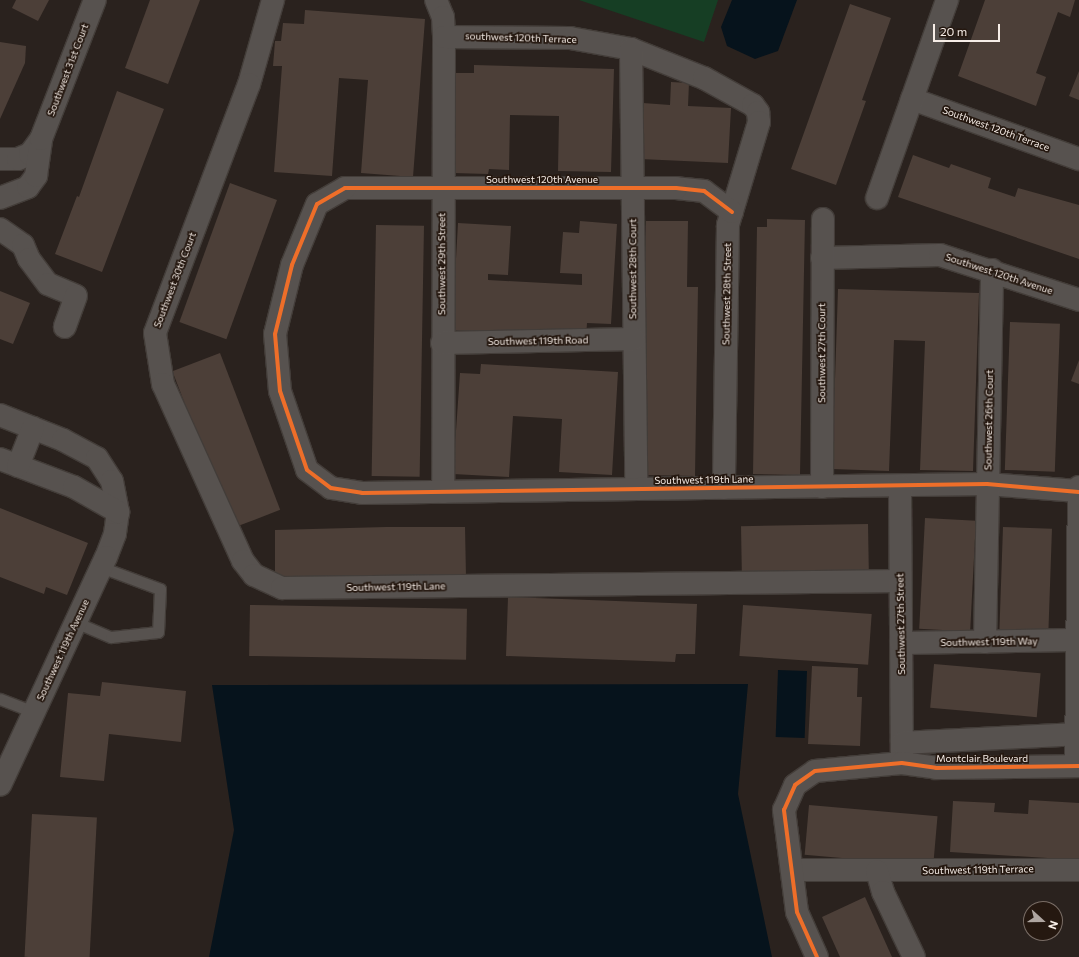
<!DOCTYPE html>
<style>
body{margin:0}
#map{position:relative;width:1079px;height:957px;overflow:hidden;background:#2a221e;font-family:Commissioner,sans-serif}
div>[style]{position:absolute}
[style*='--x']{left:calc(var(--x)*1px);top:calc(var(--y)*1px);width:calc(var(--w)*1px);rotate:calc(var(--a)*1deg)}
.green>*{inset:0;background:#163e24}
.water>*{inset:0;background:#06131c;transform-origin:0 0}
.building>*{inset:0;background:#4c3f38;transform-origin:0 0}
.roads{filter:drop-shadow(1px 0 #433d39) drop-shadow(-1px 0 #433d39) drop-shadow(0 1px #433d39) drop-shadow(0 -1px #433d39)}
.service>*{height:11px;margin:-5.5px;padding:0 5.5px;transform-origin:5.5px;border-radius:5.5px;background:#57524f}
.minor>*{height:22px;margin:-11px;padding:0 11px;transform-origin:11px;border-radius:11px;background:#57524f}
.cycleway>*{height:4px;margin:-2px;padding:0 2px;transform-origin:2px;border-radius:2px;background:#ee6e29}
span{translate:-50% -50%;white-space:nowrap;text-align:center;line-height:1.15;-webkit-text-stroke:3.5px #251810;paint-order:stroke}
.street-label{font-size:10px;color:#f6ede7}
.north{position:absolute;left:1023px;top:901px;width:40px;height:40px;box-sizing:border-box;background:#251810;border:1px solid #796d66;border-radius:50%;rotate:111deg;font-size:11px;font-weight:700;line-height:16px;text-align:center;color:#f6ede7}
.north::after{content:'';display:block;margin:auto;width:14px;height:18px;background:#afa6a1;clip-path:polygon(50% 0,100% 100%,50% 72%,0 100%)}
.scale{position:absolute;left:933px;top:24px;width:67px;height:18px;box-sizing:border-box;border:2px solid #f6ede7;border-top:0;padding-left:5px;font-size:12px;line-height:14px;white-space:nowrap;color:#f6ede7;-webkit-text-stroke:3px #251810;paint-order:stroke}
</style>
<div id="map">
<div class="green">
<div style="clip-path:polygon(579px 0,718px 0,704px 42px)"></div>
</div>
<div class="water">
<div style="clip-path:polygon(732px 0,797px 0,778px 51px,755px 59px,727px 46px,721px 27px)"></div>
<div style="left:778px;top:670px;width:29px;height:67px;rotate:2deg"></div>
<div style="clip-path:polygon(748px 684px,738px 794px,772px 957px,209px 957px,234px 830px,212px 685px)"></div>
</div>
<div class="building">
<div style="clip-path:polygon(16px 0,49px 0,38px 21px,12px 8px)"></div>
<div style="clip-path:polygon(150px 0,200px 0,168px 84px,125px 68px)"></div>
<div style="clip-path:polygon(985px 0,1075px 0,1070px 17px,1058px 12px,1036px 73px,1046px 77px,1036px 106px,958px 76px)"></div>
<div style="clip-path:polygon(850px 4px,891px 18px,862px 100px,866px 101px,836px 185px,791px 169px)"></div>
<div style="clip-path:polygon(305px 10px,425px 19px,413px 177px,361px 173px,368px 80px,339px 78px,332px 176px,274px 172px,282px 66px,273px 66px,275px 41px,281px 41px,283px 23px,304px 24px)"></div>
<div style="clip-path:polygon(0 42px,26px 46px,25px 63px,0 119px)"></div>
<div style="clip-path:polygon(474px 65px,614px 69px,611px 172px,558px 171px,559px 116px,510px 115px,509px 170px,489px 169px,488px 174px,453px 173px,456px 73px,474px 73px)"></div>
<div style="clip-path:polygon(1079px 71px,1079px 100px,1069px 96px)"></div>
<div style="clip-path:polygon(671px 82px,689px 83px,688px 106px,731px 108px,728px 163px,640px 159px,643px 103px,670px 105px)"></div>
<div style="clip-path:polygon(117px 91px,164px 109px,102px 272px,55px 254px,77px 196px,79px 197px)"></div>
<div style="clip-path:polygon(913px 155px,949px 168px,951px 164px,991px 178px,988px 188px,1015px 197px,1018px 188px,1079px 205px,1079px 259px,898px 197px)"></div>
<div style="left:230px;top:183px;width:50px;height:148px;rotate:20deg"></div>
<div style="clip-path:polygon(767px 219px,805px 220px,800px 475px,753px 474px,757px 227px,767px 227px)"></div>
<div style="clip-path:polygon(580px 221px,617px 224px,611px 324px,587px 323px,586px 338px,452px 330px,458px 223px,511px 226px,508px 275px,488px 274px,488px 280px,582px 285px,582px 274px,560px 273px,563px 232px,579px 233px)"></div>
<div style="clip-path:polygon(646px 221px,688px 221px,687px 287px,698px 287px,695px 476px,643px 475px)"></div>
<div style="left:376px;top:225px;width:48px;height:251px;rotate:1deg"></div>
<div style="clip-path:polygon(838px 289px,979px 293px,973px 471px,920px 470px,925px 341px,894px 340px,889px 471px,832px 469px)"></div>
<div style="clip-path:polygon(0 291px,30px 303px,13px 344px,0 339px)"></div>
<div style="left:1010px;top:322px;width:50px;height:148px;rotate:2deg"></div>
<div style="left:220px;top:353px;width:168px;height:51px;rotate:69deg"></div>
<div style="clip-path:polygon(1079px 360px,1079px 384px,1071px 381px)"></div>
<div style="clip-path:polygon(481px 364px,618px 372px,612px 475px,559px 472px,562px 419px,513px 416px,509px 477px,453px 474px,460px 373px,480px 374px)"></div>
<div style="clip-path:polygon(0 508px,88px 543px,67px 595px,46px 587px,44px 594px,0 577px)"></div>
<div style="left:925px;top:518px;width:51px;height:111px;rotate:3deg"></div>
<div style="left:868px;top:524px;width:51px;height:127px;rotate:89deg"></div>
<div style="clip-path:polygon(386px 527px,465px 527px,466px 577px,275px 578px,275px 530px)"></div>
<div style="left:1003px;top:527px;width:49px;height:107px;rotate:2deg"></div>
<div style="clip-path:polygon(508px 597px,697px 604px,695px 654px,676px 654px,675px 662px,506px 656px)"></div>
<div style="left:250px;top:605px;width:217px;height:51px;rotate:1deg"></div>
<div style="left:743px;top:605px;width:129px;height:51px;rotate:4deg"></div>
<div style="left:934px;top:664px;width:107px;height:44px;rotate:5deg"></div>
<div style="clip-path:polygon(812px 666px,858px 668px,857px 697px,862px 697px,860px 746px,808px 744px)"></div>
<div style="clip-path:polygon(102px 682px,186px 691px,181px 742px,109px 734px,104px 781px,60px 777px,68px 693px,100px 696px)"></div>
<div style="clip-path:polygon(1029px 800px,1079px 803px,1079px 860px,950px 852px,953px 801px,995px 803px,994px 812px,1028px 814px)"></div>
<div style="left:809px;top:805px;width:129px;height:50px;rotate:5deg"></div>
<div style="left:32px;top:814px;width:65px;height:143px;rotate:3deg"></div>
<div style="clip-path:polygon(865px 897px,892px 957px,840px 957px,822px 917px)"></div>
</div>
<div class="roads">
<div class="service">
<div style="--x:75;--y:622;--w:39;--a:23"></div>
<div style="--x:111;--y:637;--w:47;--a:-6.1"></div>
<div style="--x:158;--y:632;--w:43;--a:-87.3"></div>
<div style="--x:160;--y:589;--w:63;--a:-159.6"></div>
<div style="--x:0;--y:699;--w:36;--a:21"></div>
</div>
<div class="minor">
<div style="--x:273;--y:0;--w:87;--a:105.9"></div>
<div style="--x:249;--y:84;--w:266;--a:110.7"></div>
<div style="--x:155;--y:333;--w:52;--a:81.1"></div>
<div style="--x:163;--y:384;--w:194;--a:65.7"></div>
<div style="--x:243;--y:561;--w:18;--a:52"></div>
<div style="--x:254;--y:575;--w:31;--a:25"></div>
<div style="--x:282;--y:588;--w:618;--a:-0.65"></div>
<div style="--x:436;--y:0;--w:18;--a:68"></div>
<div style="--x:443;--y:17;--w:20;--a:87"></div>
<div style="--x:444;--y:37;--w:455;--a:90.1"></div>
<div style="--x:444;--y:37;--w:126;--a:0.5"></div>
<div style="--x:570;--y:38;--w:62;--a:10.2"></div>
<div style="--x:631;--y:49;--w:79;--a:21.7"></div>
<div style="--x:704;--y:78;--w:56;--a:28.9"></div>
<div style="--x:753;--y:105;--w:9;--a:54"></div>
<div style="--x:758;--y:112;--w:10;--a:84"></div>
<div style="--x:759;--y:122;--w:108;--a:106.8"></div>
<div style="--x:728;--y:225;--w:263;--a:90.9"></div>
<div style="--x:631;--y:49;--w:440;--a:89.3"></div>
<div style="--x:912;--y:99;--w:177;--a:19.8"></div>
<div style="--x:0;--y:159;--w:18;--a:0"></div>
<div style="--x:18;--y:159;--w:13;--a:-23"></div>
<div style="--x:30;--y:154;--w:19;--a:-54"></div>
<div style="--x:0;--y:198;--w:30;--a:-21"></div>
<div style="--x:28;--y:187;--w:14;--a:-54"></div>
<div style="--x:36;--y:176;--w:37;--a:-82"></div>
<div style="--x:41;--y:139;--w:149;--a:-68.8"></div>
<div style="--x:877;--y:198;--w:210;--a:-70.5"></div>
<div style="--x:732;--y:212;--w:35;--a:-143"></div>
<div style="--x:704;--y:191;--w:28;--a:-174"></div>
<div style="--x:676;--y:188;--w:331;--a:180"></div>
<div style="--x:345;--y:188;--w:32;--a:150"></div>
<div style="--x:317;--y:204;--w:66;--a:112.3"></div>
<div style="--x:292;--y:265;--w:71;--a:103.8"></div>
<div style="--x:275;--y:334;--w:57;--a:85"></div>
<div style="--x:280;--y:391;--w:83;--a:71.1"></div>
<div style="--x:307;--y:470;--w:30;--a:37"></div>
<div style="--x:331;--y:488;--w:31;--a:9"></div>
<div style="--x:362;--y:493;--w:625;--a:-0.83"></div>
<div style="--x:987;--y:484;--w:91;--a:4.4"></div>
<div style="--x:0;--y:229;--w:28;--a:35"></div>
<div style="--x:23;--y:245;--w:15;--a:67"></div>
<div style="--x:29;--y:259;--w:31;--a:53"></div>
<div style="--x:48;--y:284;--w:30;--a:23"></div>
<div style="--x:76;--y:296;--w:33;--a:110"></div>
<div style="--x:822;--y:258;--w:118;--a:-1.5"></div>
<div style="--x:940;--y:255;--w:146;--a:17.9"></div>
<div style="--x:442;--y:343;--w:192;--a:-1.2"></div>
<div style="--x:0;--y:415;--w:68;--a:21.6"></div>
<div style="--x:63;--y:440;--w:38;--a:28"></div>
<div style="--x:97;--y:458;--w:27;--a:57"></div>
<div style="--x:112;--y:481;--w:32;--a:79"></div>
<div style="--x:118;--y:512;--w:22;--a:98"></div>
<div style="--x:115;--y:534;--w:25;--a:111"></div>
<div style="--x:106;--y:557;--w:251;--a:114.9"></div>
<div style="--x:0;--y:459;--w:79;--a:20.7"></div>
<div style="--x:74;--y:487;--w:51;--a:29.6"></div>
<div style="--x:18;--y:466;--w:41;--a:-68.5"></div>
<div style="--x:900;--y:486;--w:277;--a:89.6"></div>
<div style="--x:822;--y:487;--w:268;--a:-89.8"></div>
<div style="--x:985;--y:642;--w:372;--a:-88.9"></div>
<div style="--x:901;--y:643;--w:175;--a:-1"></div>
<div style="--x:902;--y:743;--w:177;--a:-2.9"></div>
<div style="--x:1076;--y:766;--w:279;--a:-89.4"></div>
<div style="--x:792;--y:870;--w:287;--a:0"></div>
<div style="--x:877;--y:871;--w:22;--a:74"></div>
<div style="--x:883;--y:892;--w:72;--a:64.5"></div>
<div style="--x:817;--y:957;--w:49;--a:-114"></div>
<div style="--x:797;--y:912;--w:103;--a:-97.3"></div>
<div style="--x:784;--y:810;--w:27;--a:-66"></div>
<div style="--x:795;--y:785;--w:24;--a:-35"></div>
<div style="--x:815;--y:771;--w:87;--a:-5.3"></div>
<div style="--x:902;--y:763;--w:34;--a:8"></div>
<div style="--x:936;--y:768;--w:143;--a:-0.8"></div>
</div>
</div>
<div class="cycleway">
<div style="--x:732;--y:212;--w:35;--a:-143"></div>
<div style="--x:704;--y:191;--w:28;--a:-174"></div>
<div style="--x:676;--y:188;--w:331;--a:180"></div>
<div style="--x:345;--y:188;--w:32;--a:150"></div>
<div style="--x:317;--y:204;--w:66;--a:112.3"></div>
<div style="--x:292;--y:265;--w:71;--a:103.8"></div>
<div style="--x:275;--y:334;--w:57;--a:85"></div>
<div style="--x:280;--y:391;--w:83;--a:71.1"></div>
<div style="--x:307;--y:470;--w:30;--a:37"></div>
<div style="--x:331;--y:488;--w:31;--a:9"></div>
<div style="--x:362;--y:493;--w:625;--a:-0.83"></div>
<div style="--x:987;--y:484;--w:92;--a:5"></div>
<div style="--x:817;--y:957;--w:49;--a:-114"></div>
<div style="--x:797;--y:912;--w:103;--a:-97.3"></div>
<div style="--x:784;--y:810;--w:27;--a:-66"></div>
<div style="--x:795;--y:785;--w:24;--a:-35"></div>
<div style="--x:815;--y:771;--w:87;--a:-5.3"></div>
<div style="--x:902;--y:763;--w:34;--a:8"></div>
<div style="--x:936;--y:768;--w:143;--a:-0.8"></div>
</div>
<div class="street-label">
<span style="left:521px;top:38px;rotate:2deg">southwest 120th Terrace</span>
<span style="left:68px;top:70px;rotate:-69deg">Southwest 31st Court</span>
<span style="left:996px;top:129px;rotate:20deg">Southwest 120th Terrace</span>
<span style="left:542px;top:180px">Southwest 120th Avenue</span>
<span style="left:442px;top:264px;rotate:-90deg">Southwest 29th Street</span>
<span style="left:633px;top:269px;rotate:-90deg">Southwest 28th Court</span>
<span style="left:999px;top:274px;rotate:18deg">Southwest 120th Avenue</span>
<span style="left:175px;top:280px;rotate:-69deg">Southwest 30th Court</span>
<span style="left:727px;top:294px;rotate:-89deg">Southwest 28th Street</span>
<span style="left:538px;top:341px;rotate:-1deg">Southwest 119th Road</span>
<span style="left:822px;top:353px;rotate:-90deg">Southwest 27th Court</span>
<span style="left:989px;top:420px;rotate:-89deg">Southwest 26th Court</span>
<span style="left:704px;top:480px;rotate:-1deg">Southwest 119th Lane</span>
<span style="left:396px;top:587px;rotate:-1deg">Southwest 119th Lane</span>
<span style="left:901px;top:624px;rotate:-91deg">Southwest 27th Street</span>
<span style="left:989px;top:642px;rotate:-1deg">Southwest 119th Way</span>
<span style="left:63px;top:650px;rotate:-65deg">Southwest 119th Avenue</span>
<span style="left:982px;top:759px">Montclair Boulevard</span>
<span style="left:978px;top:870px;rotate:-1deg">Southwest 119th Terrace</span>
</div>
<div class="north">N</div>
<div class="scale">20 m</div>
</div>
